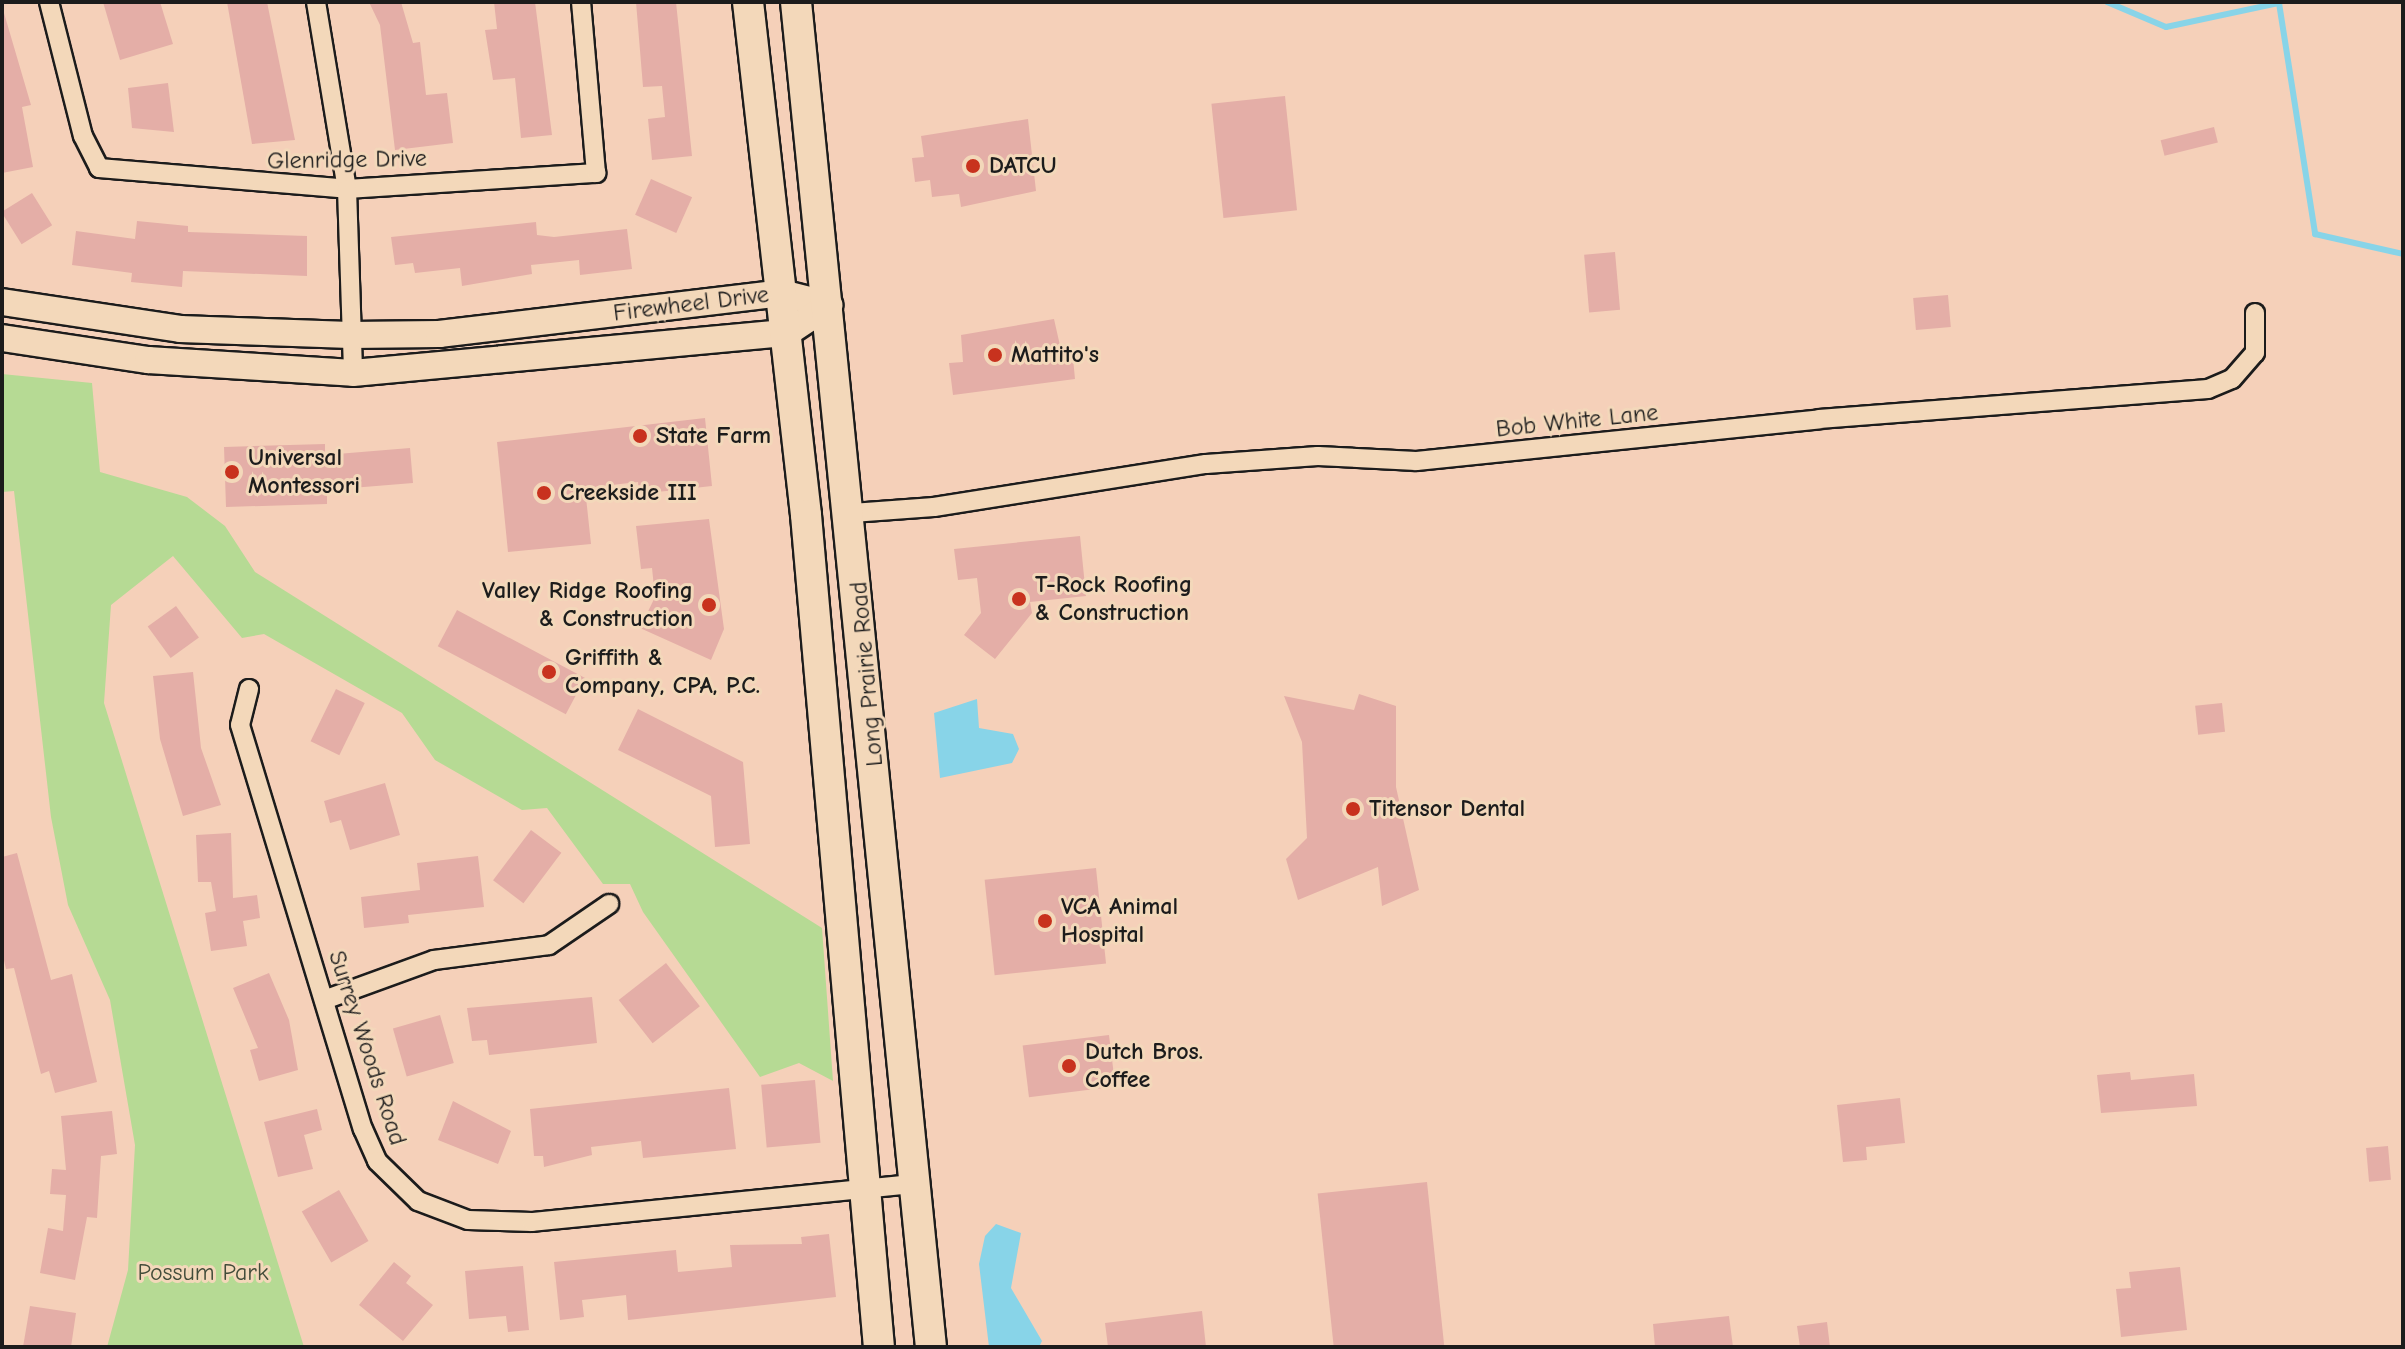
<!DOCTYPE html>
<style>
body{margin:0}
#map{position:relative;width:2405px;height:1349px;overflow:hidden;background:#f5d0b9;font-family:"Comic Neue",sans-serif}
div>[style]{position:absolute}
[style*='--x']{left:calc(var(--x)*1px);top:calc(var(--y)*1px);width:calc(var(--w)*1px);rotate:calc(var(--a)*1deg)}
.green>*{inset:0;background:#b6da94}
.water>*{inset:0;background:#88d4e8}
.stream>*{height:6px;margin:-3px;padding:0 3px;transform-origin:3px;border-radius:3px;background:#88d4e8}
.building>*{inset:0;background:#e4aea7;transform-origin:0 0}
.roads{filter:drop-shadow(2px 0 #1c1c1c) drop-shadow(-2px 0 #1c1c1c) drop-shadow(0 2px #1c1c1c) drop-shadow(0 -2px #1c1c1c)}
.street>*{height:18px;margin:-9px;padding:0 9px;transform-origin:9px;border-radius:9px;background:#f3d8ba}
.secondary>*{height:26px;margin:-13px;padding:0 13px;transform-origin:13px;border-radius:13px;background:#f3d8ba}
.primary>*{height:30px;margin:-15px;padding:0 15px;transform-origin:15px;border-radius:15px;background:#f3d8ba}
.dots>*{width:22px;height:22px;translate:-50% -50%;box-sizing:border-box;border:4px solid #f3d8ba;border-radius:50%}
span{translate:-50% -50%;white-space:nowrap;text-align:center;line-height:1.15;-webkit-text-stroke:6px #f3d8ba;paint-order:stroke}
.street-label{font-size:24px;color:#1c1c1c}
.poi-label{font-size:24px;color:#1c1c1c;font-weight:700}
.left{translate:0 -50%;text-align:left}
.right{translate:-100% -50%;text-align:right}
.park-label{font-size:24px;color:#424c3a}
.frame{position:absolute;inset:0;border:4px solid #1c1c1c;pointer-events:none}
</style>
<div id="map">
<div class="green">
<div style="clip-path:polygon(2px 374px,92px 383px,100px 472px,187px 497px,225px 526px,255px 572px,822px 928px,833px 1081px,799px 1063px,760px 1077px,643px 912px,630px 884px,603px 884px,547px 808px,522px 810px,435px 760px,402px 713px,264px 634px,242px 638px,173px 556px,111px 605px,104px 703px,304px 1347px,107px 1347px,128px 1270px,135px 1145px,110px 1000px,68px 905px,51px 817px,14px 491px,2px 492px)"></div>
</div>
<div class="water">
<div style="clip-path:polygon(977px 699px,979px 728px,1013px 734px,1019px 749px,1012px 763px,940px 778px,934px 713px)"></div>
<div style="clip-path:polygon(996px 1224px,1021px 1233px,1011px 1288px,1042px 1341px,1039px 1347px,989px 1347px,979px 1264px,985px 1236px)"></div>
</div>
<div class="stream">
<div style="--x:2107;--y:2;--w:64;--a:23"></div>
<div style="--x:2166;--y:27;--w:116;--a:-12"></div>
<div style="--x:2279;--y:3;--w:234;--a:81.1"></div>
<div style="--x:2315;--y:234;--w:90;--a:12.8"></div>
</div>
<div class="building">
<div style="clip-path:polygon(103px 2px,160px 2px,173px 44px,120px 60px)"></div>
<div style="clip-path:polygon(227px 2px,267px 2px,295px 140px,252px 144px)"></div>
<div style="clip-path:polygon(369px 2px,401px 2px,413px 43px,420px 42px,426px 95px,447px 93px,453px 143px,395px 150px,380px 25px)"></div>
<div style="clip-path:polygon(494px 2px,535px 2px,552px 135px,521px 138px,515px 78px,493px 80px,485px 30px,497px 29px)"></div>
<div style="clip-path:polygon(636px 2px,676px 2px,692px 156px,652px 160px,648px 119px,665px 117px,662px 86px,643px 87px)"></div>
<div style="clip-path:polygon(4px 13px,31px 105px,22px 107px,33px 167px,2px 173px)"></div>
<div style="clip-path:polygon(168px 83px,174px 132px,132px 128px,128px 88px)"></div>
<div style="left:1285px;top:96px;width:115px;height:74px;rotate:84deg"></div>
<div style="clip-path:polygon(1028px 119px,1036px 191px,961px 207px,959px 194px,932px 197px,930px 180px,915px 182px,912px 158px,924px 157px,921px 136px)"></div>
<div style="left:2214px;top:127px;width:16px;height:55px;rotate:76deg"></div>
<div style="left:651px;top:179px;width:45px;height:39px;rotate:24deg"></div>
<div style="left:32px;top:193px;width:38px;height:36px;rotate:58deg"></div>
<div style="clip-path:polygon(137px 221px,188px 226px,188px 232px,307px 236px,307px 276px,183px 271px,182px 287px,131px 282px,132px 273px,72px 265px,76px 231px,135px 239px)"></div>
<div style="clip-path:polygon(536px 222px,537px 235px,554px 237px,627px 229px,632px 269px,580px 275px,579px 260px,531px 265px,532px 274px,462px 286px,460px 268px,415px 273px,413px 263px,395px 265px,391px 237px)"></div>
<div style="left:1615px;top:252px;width:58px;height:31px;rotate:85deg"></div>
<div style="left:1948px;top:295px;width:32px;height:35px;rotate:85deg"></div>
<div style="clip-path:polygon(1054px 319px,1061px 350px,1072px 348px,1075px 379px,953px 395px,949px 363px,963px 362px,961px 335px)"></div>
<div style="clip-path:polygon(705px 418px,712px 486px,639px 494px,638px 482px,585px 488px,591px 544px,508px 552px,497px 442px)"></div>
<div style="clip-path:polygon(325px 444px,325px 455px,410px 448px,413px 483px,327px 490px,327px 504px,226px 507px,224px 447px)"></div>
<div style="clip-path:polygon(709px 519px,724px 629px,711px 660px,640px 628px,655px 597px,652px 568px,641px 569px,636px 526px)"></div>
<div style="clip-path:polygon(1080px 536px,1086px 596px,1030px 602px,1032px 613px,995px 659px,964px 635px,981px 613px,977px 578px,958px 580px,954px 549px)"></div>
<div style="left:176px;top:606px;width:39px;height:35px;rotate:54deg"></div>
<div style="left:457px;top:610px;width:145px;height:41px;rotate:28deg"></div>
<div style="clip-path:polygon(193px 672px,201px 748px,221px 805px,183px 816px,160px 739px,153px 676px)"></div>
<div style="left:336px;top:689px;width:32px;height:58px;rotate:26deg"></div>
<div style="clip-path:polygon(1359px 694px,1396px 706px,1396px 787px,1419px 890px,1382px 906px,1378px 867px,1298px 900px,1286px 859px,1307px 838px,1302px 742px,1284px 696px,1354px 710px)"></div>
<div style="left:2222px;top:703px;width:29px;height:27px;rotate:84deg"></div>
<div style="clip-path:polygon(638px 709px,743px 762px,750px 844px,715px 847px,711px 796px,618px 750px)"></div>
<div style="clip-path:polygon(385px 783px,400px 835px,350px 850px,341px 820px,330px 823px,324px 801px)"></div>
<div style="left:531px;top:830px;width:38px;height:63px;rotate:37deg"></div>
<div style="clip-path:polygon(231px 833px,233px 898px,257px 895px,260px 918px,243px 921px,247px 946px,211px 951px,205px 913px,216px 911px,211px 882px,198px 882px,196px 835px)"></div>
<div style="clip-path:polygon(17px 853px,51px 980px,72px 974px,97px 1082px,55px 1093px,49px 1071px,41px 1074px,14px 968px,6px 969px,2px 952px,2px 857px)"></div>
<div style="clip-path:polygon(478px 856px,484px 907px,408px 915px,409px 923px,364px 928px,361px 897px,420px 890px,417px 863px)"></div>
<div style="left:1096px;top:868px;width:96px;height:112px;rotate:84deg"></div>
<div style="left:666px;top:963px;width:55px;height:60px;rotate:52deg"></div>
<div style="clip-path:polygon(269px 973px,289px 1020px,298px 1070px,259px 1081px,250px 1050px,258px 1048px,233px 988px)"></div>
<div style="clip-path:polygon(592px 997px,597px 1043px,489px 1055px,487px 1040px,472px 1041px,467px 1008px)"></div>
<div style="left:440px;top:1015px;width:50px;height:49px;rotate:74deg"></div>
<div style="left:1109px;top:1035px;width:52px;height:87px;rotate:83deg"></div>
<div style="clip-path:polygon(2130px 1072px,2131px 1080px,2194px 1074px,2197px 1106px,2101px 1113px,2097px 1075px)"></div>
<div style="left:815px;top:1080px;width:63px;height:54px;rotate:85deg"></div>
<div style="clip-path:polygon(729px 1088px,736px 1149px,643px 1158px,641px 1141px,591px 1147px,592px 1155px,544px 1167px,543px 1156px,534px 1156px,530px 1109px)"></div>
<div style="clip-path:polygon(1900px 1098px,1905px 1143px,1866px 1147px,1867px 1160px,1843px 1162px,1837px 1105px)"></div>
<div style="clip-path:polygon(453px 1101px,511px 1131px,498px 1164px,438px 1140px)"></div>
<div style="clip-path:polygon(317px 1109px,322px 1130px,304px 1135px,313px 1169px,278px 1177px,264px 1122px)"></div>
<div style="clip-path:polygon(112px 1111px,117px 1154px,101px 1156px,97px 1218px,87px 1217px,75px 1280px,40px 1273px,48px 1228px,63px 1231px,66px 1195px,50px 1194px,52px 1169px,66px 1170px,61px 1116px)"></div>
<div style="left:2388px;top:1146px;width:34px;height:22px;rotate:85deg"></div>
<div style="left:1427px;top:1182px;width:166px;height:110px;rotate:84deg"></div>
<div style="left:339px;top:1190px;width:59px;height:43px;rotate:60deg"></div>
<div style="clip-path:polygon(829px 1234px,836px 1297px,628px 1320px,626px 1295px,582px 1300px,584px 1317px,560px 1320px,554px 1262px,676px 1250px,678px 1272px,732px 1267px,730px 1245px,802px 1244px,801px 1237px)"></div>
<div style="clip-path:polygon(394px 1262px,411px 1276px,406px 1283px,433px 1305px,403px 1341px,359px 1305px)"></div>
<div style="clip-path:polygon(523px 1266px,529px 1330px,508px 1332px,506px 1316px,469px 1319px,465px 1271px)"></div>
<div style="clip-path:polygon(2180px 1267px,2187px 1330px,2121px 1337px,2116px 1289px,2131px 1288px,2129px 1272px)"></div>
<div style="clip-path:polygon(30px 1306px,76px 1313px,71px 1347px,23px 1347px)"></div>
<div style="clip-path:polygon(1202px 1311px,1206px 1347px,1108px 1347px,1105px 1323px)"></div>
<div style="clip-path:polygon(1729px 1316px,1733px 1347px,1655px 1347px,1653px 1324px)"></div>
<div style="clip-path:polygon(1827px 1322px,1830px 1347px,1800px 1347px,1797px 1326px)"></div>
</div>
<div class="roads">
<div class="street">
<div style="--x:49;--y:2;--w:138;--a:75.8"></div>
<div style="--x:83;--y:136;--w:36;--a:63"></div>
<div style="--x:99;--y:168;--w:249;--a:4.8"></div>
<div style="--x:347;--y:189;--w:250;--a:-3.7"></div>
<div style="--x:596;--y:173;--w:172;--a:-95"></div>
<div style="--x:316;--y:2;--w:190;--a:80.6"></div>
<div style="--x:347;--y:189;--w:184;--a:88.1"></div>
<div style="--x:852;--y:513;--w:82;--a:-4.2"></div>
<div style="--x:934;--y:507;--w:275;--a:-9"></div>
<div style="--x:1206;--y:464;--w:112;--a:-4.1"></div>
<div style="--x:1318;--y:456;--w:98;--a:2.9"></div>
<div style="--x:1416;--y:461;--w:405;--a:-5.9"></div>
<div style="--x:1819;--y:419;--w:390;--a:-4.4"></div>
<div style="--x:2208;--y:389;--w:26;--a:-23"></div>
<div style="--x:2232;--y:379;--w:35;--a:-49"></div>
<div style="--x:2255;--y:353;--w:40;--a:-90"></div>
<div style="--x:249;--y:689;--w:37;--a:104"></div>
<div style="--x:240;--y:725;--w:422;--a:73.1"></div>
<div style="--x:363;--y:1129;--w:35;--a:66"></div>
<div style="--x:377;--y:1161;--w:57;--a:44.3"></div>
<div style="--x:418;--y:1201;--w:53;--a:20.8"></div>
<div style="--x:468;--y:1220;--w:64;--a:1.8"></div>
<div style="--x:532;--y:1222;--w:386;--a:-5.7"></div>
<div style="--x:324;--y:1000;--w:117;--a:-20"></div>
<div style="--x:434;--y:960;--w:116;--a:-7.4"></div>
<div style="--x:549;--y:945;--w:73;--a:-34.3"></div>
</div>
<div class="secondary">
<div style="--x:2;--y:302;--w:180;--a:8.6"></div>
<div style="--x:180;--y:329;--w:170;--a:2"></div>
<div style="--x:350;--y:335;--w:89;--a:-0.6"></div>
<div style="--x:439;--y:334;--w:345;--a:-6.8"></div>
<div style="--x:782;--y:293;--w:49;--a:14.3"></div>
<div style="--x:2;--y:338;--w:148;--a:8.6"></div>
<div style="--x:148;--y:360;--w:205;--a:3.6"></div>
<div style="--x:353;--y:373;--w:436;--a:-5.3"></div>
<div style="--x:787;--y:333;--w:50;--a:-33.7"></div>
</div>
<div class="primary">
<div style="--x:748;--y:2;--w:516;--a:83.55"></div>
<div style="--x:806;--y:515;--w:835;--a:84.99"></div>
<div style="--x:796;--y:2;--w:1352;--a:84.27"></div>
</div>
</div>
<div class="dots">
<div style="left:973px;top:166px;background:#c8321e"></div>
<div style="left:995px;top:355px;background:#c8321e"></div>
<div style="left:640px;top:436px;background:#c8321e"></div>
<div style="left:232px;top:472px;background:#c8321e"></div>
<div style="left:544px;top:493px;background:#c8321e"></div>
<div style="left:1019px;top:599px;background:#c8321e"></div>
<div style="left:709px;top:605px;background:#c8321e"></div>
<div style="left:549px;top:672px;background:#c8321e"></div>
<div style="left:1353px;top:809px;background:#c8321e"></div>
<div style="left:1045px;top:921px;background:#c8321e"></div>
<div style="left:1069px;top:1066px;background:#c8321e"></div>
</div>
<div class="street-label">
<span style="left:347px;top:160px;rotate:-1deg">Glenridge Drive</span>
<span style="left:691px;top:304px;rotate:-7deg">Firewheel Drive</span>
<span style="left:1577px;top:421px;rotate:-6deg">Bob White Lane</span>
<span style="left:867px;top:674px;rotate:-95deg">Long Prairie Road</span>
<span style="left:367px;top:1048px;rotate:72deg">Surrey Woods Road</span>
</div>
<div class="poi-label">
<span class="left" style="left:989px;top:166px">DATCU</span>
<span class="left" style="left:1011px;top:355px">Mattito's</span>
<span class="left" style="left:656px;top:436px">State Farm</span>
<span class="left" style="left:248px;top:472px">Universal<br>Montessori</span>
<span class="left" style="left:560px;top:493px">Creekside III</span>
<span class="left" style="left:1035px;top:599px">T-Rock Roofing<br>&amp; Construction</span>
<span class="right" style="left:693px;top:605px">Valley Ridge Roofing<br>&amp; Construction</span>
<span class="left" style="left:565px;top:672px">Griffith &amp;<br>Company, CPA, P.C.</span>
<span class="left" style="left:1369px;top:809px">Titensor Dental</span>
<span class="left" style="left:1061px;top:921px">VCA Animal<br>Hospital</span>
<span class="left" style="left:1085px;top:1066px">Dutch Bros.<br>Coffee</span>
</div>
<div class="park-label">
<span style="left:203px;top:1273px">Possum Park</span>
</div>
<div class="frame"></div>
</div>
